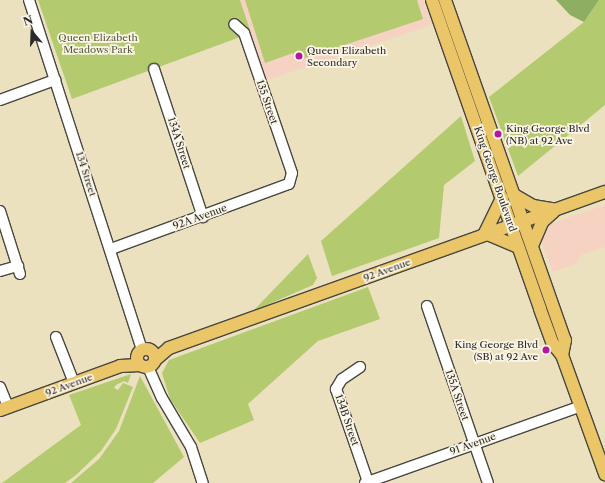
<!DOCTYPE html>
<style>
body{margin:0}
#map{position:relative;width:605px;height:483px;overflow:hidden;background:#ebe1bf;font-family:"Libre Caslon Text",serif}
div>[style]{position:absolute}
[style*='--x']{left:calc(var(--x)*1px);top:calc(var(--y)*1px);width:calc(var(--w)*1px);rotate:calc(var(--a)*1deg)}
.built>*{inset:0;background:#f5d2c2}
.green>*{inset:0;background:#b3ca6f}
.forest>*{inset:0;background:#8eae62}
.roads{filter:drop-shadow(1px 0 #484641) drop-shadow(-1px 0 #484641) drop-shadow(0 1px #484641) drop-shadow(0 -1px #484641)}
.minor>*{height:10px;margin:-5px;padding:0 5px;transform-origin:5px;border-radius:5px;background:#fff}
.major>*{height:12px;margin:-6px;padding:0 6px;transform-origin:6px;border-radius:6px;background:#ebc669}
.major>.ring{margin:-6px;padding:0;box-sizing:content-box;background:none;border:12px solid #ebc669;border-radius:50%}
.dots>*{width:11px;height:11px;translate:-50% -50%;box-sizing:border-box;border:2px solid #fcf5e5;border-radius:50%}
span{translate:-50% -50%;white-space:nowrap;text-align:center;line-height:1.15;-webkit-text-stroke:3.5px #fcf5e5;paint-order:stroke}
.park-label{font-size:10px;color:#545b3f}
.poi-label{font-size:10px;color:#2b2b2b}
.left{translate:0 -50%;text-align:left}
.right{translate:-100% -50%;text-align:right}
.street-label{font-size:10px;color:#2b2b2b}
.north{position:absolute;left:12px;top:12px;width:40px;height:40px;-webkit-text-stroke:3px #fcf5e5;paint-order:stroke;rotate:341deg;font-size:11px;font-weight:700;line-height:16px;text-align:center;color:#2b2b2b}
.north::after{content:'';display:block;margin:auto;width:14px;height:18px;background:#2b2b2b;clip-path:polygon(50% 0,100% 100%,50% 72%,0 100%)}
</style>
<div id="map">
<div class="built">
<div style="clip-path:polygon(240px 0,423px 0,432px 25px,267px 80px)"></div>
<div style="clip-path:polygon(605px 205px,605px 247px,581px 255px,577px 263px,553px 272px,540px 239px,542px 231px,547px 225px)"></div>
</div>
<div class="green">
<div style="clip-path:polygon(38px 0,240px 0,251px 33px,72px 99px)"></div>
<div style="clip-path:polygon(245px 0,417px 0,423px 19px,296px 61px,293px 53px,265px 63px)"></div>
<div style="clip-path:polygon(599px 0,605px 0,605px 105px,518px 176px,489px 97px,584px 22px)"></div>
<div style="clip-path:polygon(461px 116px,475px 161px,444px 185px,439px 238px,332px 276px,321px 241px)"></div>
<div style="clip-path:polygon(308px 254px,317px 278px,313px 285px,253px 311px)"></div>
<div style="clip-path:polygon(368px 287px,380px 319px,318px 341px,248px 404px,254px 420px,200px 443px,170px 399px,162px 373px,169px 360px)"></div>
<div style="clip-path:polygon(131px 374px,128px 383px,124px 381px,116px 385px,114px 388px,118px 390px,123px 383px,133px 387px,116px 429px,101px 451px,76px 475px,65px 483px,2px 483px,81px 425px,69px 395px)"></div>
<div style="clip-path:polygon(140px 376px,184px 457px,153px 483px,71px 483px,99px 459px,119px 431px)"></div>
</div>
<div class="forest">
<div style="clip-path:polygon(556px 0,599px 0,584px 22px,570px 15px)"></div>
</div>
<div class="roads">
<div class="minor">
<div style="--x:29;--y:0;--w:367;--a:72.1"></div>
<div style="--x:154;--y:69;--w:156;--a:71.7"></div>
<div style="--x:0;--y:100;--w:59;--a:-20"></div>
<div style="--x:0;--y:211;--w:66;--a:72.4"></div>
<div style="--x:111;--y:249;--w:189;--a:-20.1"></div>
<div style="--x:289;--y:184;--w:11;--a:-75"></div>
<div style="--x:292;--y:173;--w:148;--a:-108.9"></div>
<div style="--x:244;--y:33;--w:13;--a:-138"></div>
<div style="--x:0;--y:271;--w:19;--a:-16"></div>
<div style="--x:427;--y:306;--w:187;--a:71"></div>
<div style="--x:56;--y:337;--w:49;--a:68.6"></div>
<div style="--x:148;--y:367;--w:34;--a:66"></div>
<div style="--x:162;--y:398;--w:57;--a:59.4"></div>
<div style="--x:191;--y:447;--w:38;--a:72"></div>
<div style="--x:360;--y:367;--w:22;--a:146"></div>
<div style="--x:342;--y:379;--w:12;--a:121"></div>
<div style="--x:336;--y:389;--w:98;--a:71"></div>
<div style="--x:0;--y:387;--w:22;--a:68"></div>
<div style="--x:365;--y:483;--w:229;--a:-19.6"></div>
</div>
<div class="major">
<div style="--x:432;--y:0;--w:327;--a:70.7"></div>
<div style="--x:540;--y:309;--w:37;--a:70"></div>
<div style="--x:553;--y:344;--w:14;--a:51"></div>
<div style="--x:562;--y:355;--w:127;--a:70.1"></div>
<div style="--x:445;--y:0;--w:361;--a:70.6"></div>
<div style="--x:565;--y:340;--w:15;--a:101"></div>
<div style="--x:514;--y:195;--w:22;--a:30"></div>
<div style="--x:533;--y:206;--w:20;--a:9"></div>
<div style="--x:485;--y:233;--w:39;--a:-64"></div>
<div style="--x:485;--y:233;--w:36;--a:23"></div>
<div style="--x:532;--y:246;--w:26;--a:-67"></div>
<div style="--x:542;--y:222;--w:15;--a:-42"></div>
<div class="ring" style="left:137px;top:349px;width:6px;height:6px"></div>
<div style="--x:155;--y:360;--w:18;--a:-41"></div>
<div style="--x:169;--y:348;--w:463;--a:-19.7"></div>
<div style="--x:0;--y:410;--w:128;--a:-20.1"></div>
<div style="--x:120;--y:366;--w:20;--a:-3"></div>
</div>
</div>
<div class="dots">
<div style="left:299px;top:56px;background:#b5179e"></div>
<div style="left:498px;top:134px;background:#b5179e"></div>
<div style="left:546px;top:350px;background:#b5179e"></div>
</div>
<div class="park-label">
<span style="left:98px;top:43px">Queen Elizabeth<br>Meadows Park</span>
</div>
<div class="poi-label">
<span class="left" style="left:307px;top:56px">Queen Elizabeth<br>Secondary</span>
<span class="left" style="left:506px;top:134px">King George Blvd<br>(NB) at 92 Ave</span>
<span class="right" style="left:538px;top:350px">King George Blvd<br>(SB) at 92 Ave</span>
</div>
<div class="street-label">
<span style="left:267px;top:102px;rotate:71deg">135 Street</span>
<span style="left:179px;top:143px;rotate:72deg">134A Street</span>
<span style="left:86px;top:174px;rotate:72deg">134 Street</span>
<span style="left:495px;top:179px;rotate:71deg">King George Boulevard</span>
<span style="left:200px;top:217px;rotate:-20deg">92A Avenue</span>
<span style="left:387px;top:270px;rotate:-20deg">92 Avenue</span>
<span style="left:69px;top:385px;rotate:-20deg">92 Avenue</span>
<span style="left:457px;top:395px;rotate:71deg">135A Street</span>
<span style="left:347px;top:420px;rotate:71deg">134B Street</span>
<span style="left:473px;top:444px;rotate:-20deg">91 Avenue</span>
</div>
<div class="north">N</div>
</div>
